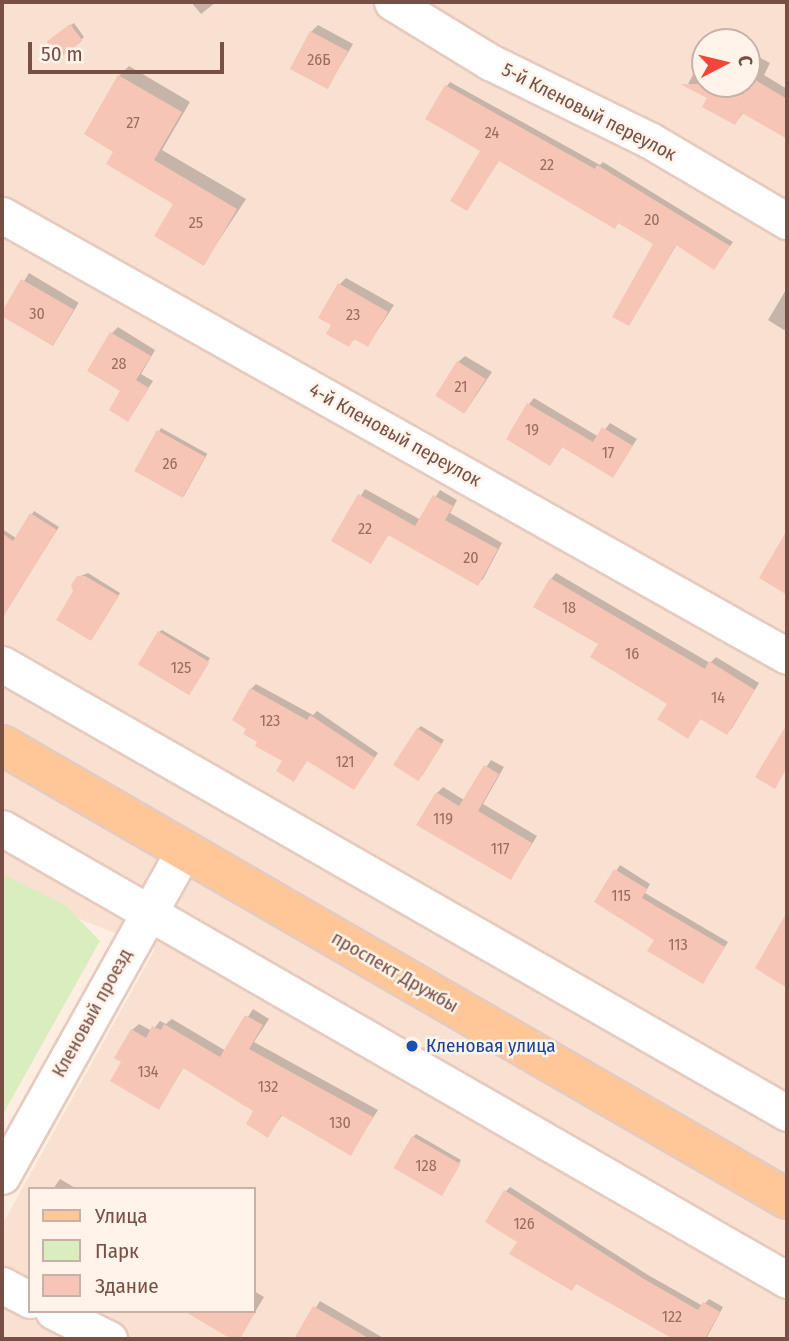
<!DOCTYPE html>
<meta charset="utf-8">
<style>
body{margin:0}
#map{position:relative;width:789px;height:1341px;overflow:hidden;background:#feeee1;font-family:"Fira Sans Condensed",sans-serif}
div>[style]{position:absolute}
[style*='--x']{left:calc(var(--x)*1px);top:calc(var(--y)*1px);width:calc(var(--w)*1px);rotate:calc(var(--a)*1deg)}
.residential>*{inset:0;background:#f9e1d2}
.green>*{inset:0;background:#d9edbe}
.shadow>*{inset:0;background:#0003;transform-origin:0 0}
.building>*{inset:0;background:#f7c5b6;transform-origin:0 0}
.roads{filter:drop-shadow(2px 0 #e6cabe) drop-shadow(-2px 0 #e6cabe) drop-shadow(0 2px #e6cabe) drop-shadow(0 -2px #e6cabe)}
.minor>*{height:35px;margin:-17.5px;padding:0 17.5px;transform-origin:17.5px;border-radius:17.5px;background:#fff}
.major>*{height:38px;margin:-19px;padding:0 19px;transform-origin:19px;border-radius:19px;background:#ffc798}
.dots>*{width:19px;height:19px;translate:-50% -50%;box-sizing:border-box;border:4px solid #fff3ea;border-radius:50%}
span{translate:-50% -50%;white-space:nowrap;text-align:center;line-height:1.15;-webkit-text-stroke:5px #fff3ea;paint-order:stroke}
.number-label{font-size:16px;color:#986c61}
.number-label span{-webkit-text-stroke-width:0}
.street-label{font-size:19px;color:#784f45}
.transit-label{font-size:19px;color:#164399}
.left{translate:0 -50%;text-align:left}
.frame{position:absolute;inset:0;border:4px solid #784f45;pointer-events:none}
.legend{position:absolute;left:28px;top:1187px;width:228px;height:126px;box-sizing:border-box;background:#fff3ea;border:2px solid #c9b1a8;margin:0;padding:9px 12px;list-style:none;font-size:21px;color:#784f45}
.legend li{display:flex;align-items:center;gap:14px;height:35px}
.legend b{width:35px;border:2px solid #c9b1a8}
.north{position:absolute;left:691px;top:28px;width:70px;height:70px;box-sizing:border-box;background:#fff3ea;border:2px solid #c9b1a8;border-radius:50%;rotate:83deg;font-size:19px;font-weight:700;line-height:28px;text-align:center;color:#784f45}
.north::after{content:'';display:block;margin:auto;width:24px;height:32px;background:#f5443a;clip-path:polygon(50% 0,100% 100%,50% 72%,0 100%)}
.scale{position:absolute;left:28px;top:42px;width:196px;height:32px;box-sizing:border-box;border:4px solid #784f45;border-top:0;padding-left:9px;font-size:21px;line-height:24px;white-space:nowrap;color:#784f45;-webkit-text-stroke:5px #fff3ea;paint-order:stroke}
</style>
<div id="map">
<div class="residential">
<div style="clip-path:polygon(evenodd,2px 2px,787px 2px,787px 1339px,2px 1339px,2px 1225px,155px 949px,77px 918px,2px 875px,2px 2px,705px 42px,747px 42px,747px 84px,705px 84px,705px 42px,2px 2px,30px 1189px,254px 1189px,254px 1311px,30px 1311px,30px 1189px)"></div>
</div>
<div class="green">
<div style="clip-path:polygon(2px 874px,65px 905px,100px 941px,2px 1116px)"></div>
</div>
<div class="shadow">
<div style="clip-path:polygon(191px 2px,216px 2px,201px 14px)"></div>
<div style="clip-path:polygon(74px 23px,84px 37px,81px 40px,52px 38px)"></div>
<div style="clip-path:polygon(318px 25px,353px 44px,327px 88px,311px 32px)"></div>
<div style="clip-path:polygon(717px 35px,730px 42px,710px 42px)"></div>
<div style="clip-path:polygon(747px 51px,770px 63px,764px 75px,787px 89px,787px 137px,744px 112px,735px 123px,709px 97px,687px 86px,705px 52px,705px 84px,747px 84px)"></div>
<div style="clip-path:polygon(129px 66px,190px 102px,162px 150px,246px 199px,204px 263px,175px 203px,115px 151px,119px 76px)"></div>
<div style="clip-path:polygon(450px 82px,600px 165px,603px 162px,733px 242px,714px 268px,677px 244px,632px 320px,656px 243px,620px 222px,615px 226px,482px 150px,446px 87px)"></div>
<div style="left:29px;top:273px;width:58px;height:50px;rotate:31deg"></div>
<div style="clip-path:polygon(346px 278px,394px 305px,368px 345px,356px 338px,348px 345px,333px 325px,340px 284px)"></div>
<div style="clip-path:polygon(787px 288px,787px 332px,768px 320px)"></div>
<div style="clip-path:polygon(118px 327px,155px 350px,141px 374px,153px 381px,128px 419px,112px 333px)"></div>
<div style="clip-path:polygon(465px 356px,492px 372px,465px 412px,458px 362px)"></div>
<div style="clip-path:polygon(534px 398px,599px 437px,610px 423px,637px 439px,613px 476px,563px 446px,550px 464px,529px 404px)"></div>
<div style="left:161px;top:428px;width:53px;height:49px;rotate:29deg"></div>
<div style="clip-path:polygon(365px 489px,421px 520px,440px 490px,457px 500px,450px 513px,502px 543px,483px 579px,477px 584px,389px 534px,371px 562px,334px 541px)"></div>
<div style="clip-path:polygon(34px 511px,59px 527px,12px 599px,2px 592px,2px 529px,16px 538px)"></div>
<div style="clip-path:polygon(88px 573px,120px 593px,94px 636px,75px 592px,78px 577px)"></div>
<div style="clip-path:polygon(556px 573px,710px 663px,716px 657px,759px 683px,732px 728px,727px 733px,701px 718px,688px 737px,670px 704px,600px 643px,551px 579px)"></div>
<div style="clip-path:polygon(162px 630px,210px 658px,191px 690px,159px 632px)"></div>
<div style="clip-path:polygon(256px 684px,313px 715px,317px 711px,378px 753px,354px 788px,308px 759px,294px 780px,251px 689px)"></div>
<div style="clip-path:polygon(421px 726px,444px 740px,422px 776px,418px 729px)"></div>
<div style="clip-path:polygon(491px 760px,504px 767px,483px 804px,537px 836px,511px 878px,437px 793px,443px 787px,464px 800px)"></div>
<div style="clip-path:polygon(620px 865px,650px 884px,645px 893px,728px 942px,703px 982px,656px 939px,596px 902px)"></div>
<div style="clip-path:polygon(253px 1009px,269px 1019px,254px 1042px,378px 1110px,350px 1154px,283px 1114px,268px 1135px,256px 1110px,184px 1067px,159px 1107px,123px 1062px,132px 1030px,139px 1024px,152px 1031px,160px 1021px,166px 1024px,172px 1019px,226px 1051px)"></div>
<div style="clip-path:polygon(416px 1134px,461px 1160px,444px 1191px,413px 1137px)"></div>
<div style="clip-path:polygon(60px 1179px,77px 1189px,53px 1189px)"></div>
<div style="clip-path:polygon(510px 1187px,648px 1275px,703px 1306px,709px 1299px,723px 1307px,706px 1339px,677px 1339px,577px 1283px,572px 1289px,519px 1241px,506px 1191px)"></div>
<div style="clip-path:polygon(254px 1291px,264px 1297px,239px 1339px,188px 1311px,254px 1311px)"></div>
<div style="clip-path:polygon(320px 1301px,385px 1339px,296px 1339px)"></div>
</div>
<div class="building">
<div style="left:70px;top:24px;width:21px;height:29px;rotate:53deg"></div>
<div style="left:310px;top:31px;width:43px;height:43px;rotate:28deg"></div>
<div style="clip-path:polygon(118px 75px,182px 112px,154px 160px,237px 209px,204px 266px,154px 236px,173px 204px,106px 164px,113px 152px,84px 134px)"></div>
<div style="clip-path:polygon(747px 75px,787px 99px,787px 139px,742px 113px,735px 125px,702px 107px,707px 98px,680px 84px,747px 84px)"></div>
<div style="clip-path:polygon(445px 85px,595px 169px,597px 165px,730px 246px,714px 270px,676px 245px,629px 326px,612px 317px,653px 244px,618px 223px,615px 229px,499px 161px,467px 211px,450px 201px,480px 151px,425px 119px)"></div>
<div style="left:21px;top:279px;width:61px;height:42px;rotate:30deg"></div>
<div style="clip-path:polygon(338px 283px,388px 312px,368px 347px,354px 339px,349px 347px,326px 334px,331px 325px,318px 318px)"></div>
<div style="clip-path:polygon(110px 332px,151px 356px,136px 380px,149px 388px,128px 422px,109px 410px,120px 391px,87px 371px)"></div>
<div style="left:457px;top:361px;width:34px;height:41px;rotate:32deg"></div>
<div style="clip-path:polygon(527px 403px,593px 442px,602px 427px,633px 446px,613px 478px,562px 447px,550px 466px,506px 439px)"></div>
<div style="left:157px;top:430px;width:55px;height:47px;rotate:29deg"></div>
<div style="clip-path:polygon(358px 494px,415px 526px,433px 495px,453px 506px,445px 520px,498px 549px,478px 586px,388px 535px,371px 564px,331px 541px)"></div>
<div style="clip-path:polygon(30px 513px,57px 530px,2px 619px,2px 533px,13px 541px)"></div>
<div style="clip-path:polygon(787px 530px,787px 595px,759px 578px)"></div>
<div style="clip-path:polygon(77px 576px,85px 576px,119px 596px,91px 641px,56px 620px,73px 591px,71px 585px)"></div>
<div style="clip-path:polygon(550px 578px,705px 669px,709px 661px,755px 690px,727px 735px,700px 719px,688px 739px,657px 719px,667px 704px,590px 657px,598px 644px,533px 607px)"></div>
<div style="left:158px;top:631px;width:60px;height:39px;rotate:31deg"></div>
<div style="clip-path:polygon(250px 688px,307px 720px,310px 715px,375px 758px,354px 790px,307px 761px,294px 782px,276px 771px,282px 761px,255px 746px,257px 742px,243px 734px,246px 729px,232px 720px)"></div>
<div style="clip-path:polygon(787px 724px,787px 768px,775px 789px,755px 777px)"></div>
<div style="left:417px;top:728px;width:30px;height:44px;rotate:33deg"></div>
<div style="clip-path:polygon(484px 765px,499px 774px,478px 811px,532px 843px,511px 880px,416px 825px,436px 792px,459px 806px)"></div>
<div style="clip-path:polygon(614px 869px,647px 889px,642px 898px,725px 947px,703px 984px,647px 951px,654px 940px,594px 902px)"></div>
<div style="clip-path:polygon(787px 912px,787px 988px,755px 968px)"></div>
<div style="clip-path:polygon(245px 1015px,263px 1025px,249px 1049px,373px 1117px,351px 1156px,281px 1115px,268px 1138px,246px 1124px,253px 1111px,183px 1068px,159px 1110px,110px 1081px,121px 1062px,114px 1058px,131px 1029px,146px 1038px,152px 1026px,161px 1030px,164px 1024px,220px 1057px)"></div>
<div style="left:412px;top:1136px;width:56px;height:37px;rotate:30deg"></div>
<div style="clip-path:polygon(504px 1190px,644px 1279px,698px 1310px,703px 1302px,720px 1312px,705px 1339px,673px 1339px,576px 1284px,572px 1291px,509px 1254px,517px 1242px,485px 1222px)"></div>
<div style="clip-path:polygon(313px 1306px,370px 1339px,294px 1339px)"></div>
<div style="clip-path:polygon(184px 1311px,256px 1311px,240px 1339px,231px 1339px)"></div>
</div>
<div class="roads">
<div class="minor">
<div style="--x:392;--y:2;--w:115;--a:31.5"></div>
<div style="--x:490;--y:62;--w:179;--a:26.1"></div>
<div style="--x:651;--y:141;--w:158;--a:30.5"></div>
<div style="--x:2;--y:215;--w:900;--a:29.33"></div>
<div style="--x:2;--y:664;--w:904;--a:29.77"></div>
<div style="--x:2;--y:828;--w:906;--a:29.93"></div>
<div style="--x:2;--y:1176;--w:373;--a:-60.8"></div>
<div style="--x:2;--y:1285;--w:32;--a:28"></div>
<div style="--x:53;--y:1311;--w:63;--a:26.6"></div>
</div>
<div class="major">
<div style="--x:2;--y:745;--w:907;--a:30.04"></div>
</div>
</div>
<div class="dots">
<div style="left:412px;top:1046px;background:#1a4fb4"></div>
</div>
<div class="number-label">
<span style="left:319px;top:60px">26Б</span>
<span style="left:133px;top:123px">27</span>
<span style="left:492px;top:133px">24</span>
<span style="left:547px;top:165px">22</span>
<span style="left:652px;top:220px">20</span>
<span style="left:196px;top:223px">25</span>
<span style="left:37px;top:314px">30</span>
<span style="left:353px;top:315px">23</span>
<span style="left:119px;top:364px">28</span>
<span style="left:461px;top:387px">21</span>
<span style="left:532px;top:430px">19</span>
<span style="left:608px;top:453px">17</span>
<span style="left:170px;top:464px">26</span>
<span style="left:365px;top:529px">22</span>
<span style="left:471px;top:558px">20</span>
<span style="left:569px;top:608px">18</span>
<span style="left:632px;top:654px">16</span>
<span style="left:181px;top:668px">125</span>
<span style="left:718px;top:698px">14</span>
<span style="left:270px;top:721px">123</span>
<span style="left:345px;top:762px">121</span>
<span style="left:443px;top:819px">119</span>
<span style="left:500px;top:849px">117</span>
<span style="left:621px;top:896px">115</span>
<span style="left:678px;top:945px">113</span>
<span style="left:148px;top:1072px">134</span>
<span style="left:268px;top:1087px">132</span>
<span style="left:340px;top:1123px">130</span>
<span style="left:426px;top:1166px">128</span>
<span style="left:524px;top:1224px">126</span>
<span style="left:672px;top:1317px">122</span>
</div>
<div class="street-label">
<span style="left:589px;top:112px;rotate:27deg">5-й Кленовый переулок</span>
<span style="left:395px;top:435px;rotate:29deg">4-й Кленовый переулок</span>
<span style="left:395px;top:972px;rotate:30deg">проспект Дружбы</span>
<span style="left:92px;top:1013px;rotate:-61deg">Кленовый проезд</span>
</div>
<div class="transit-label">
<span class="left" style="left:426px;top:1046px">Кленовая улица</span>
</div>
<div class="frame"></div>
<ul class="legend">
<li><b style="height:9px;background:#ffc798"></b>Улица</li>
<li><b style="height:19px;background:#d9edbe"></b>Парк</li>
<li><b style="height:19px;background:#f7c5b6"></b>Здание</li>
</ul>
<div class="north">С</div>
<div class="scale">50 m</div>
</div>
